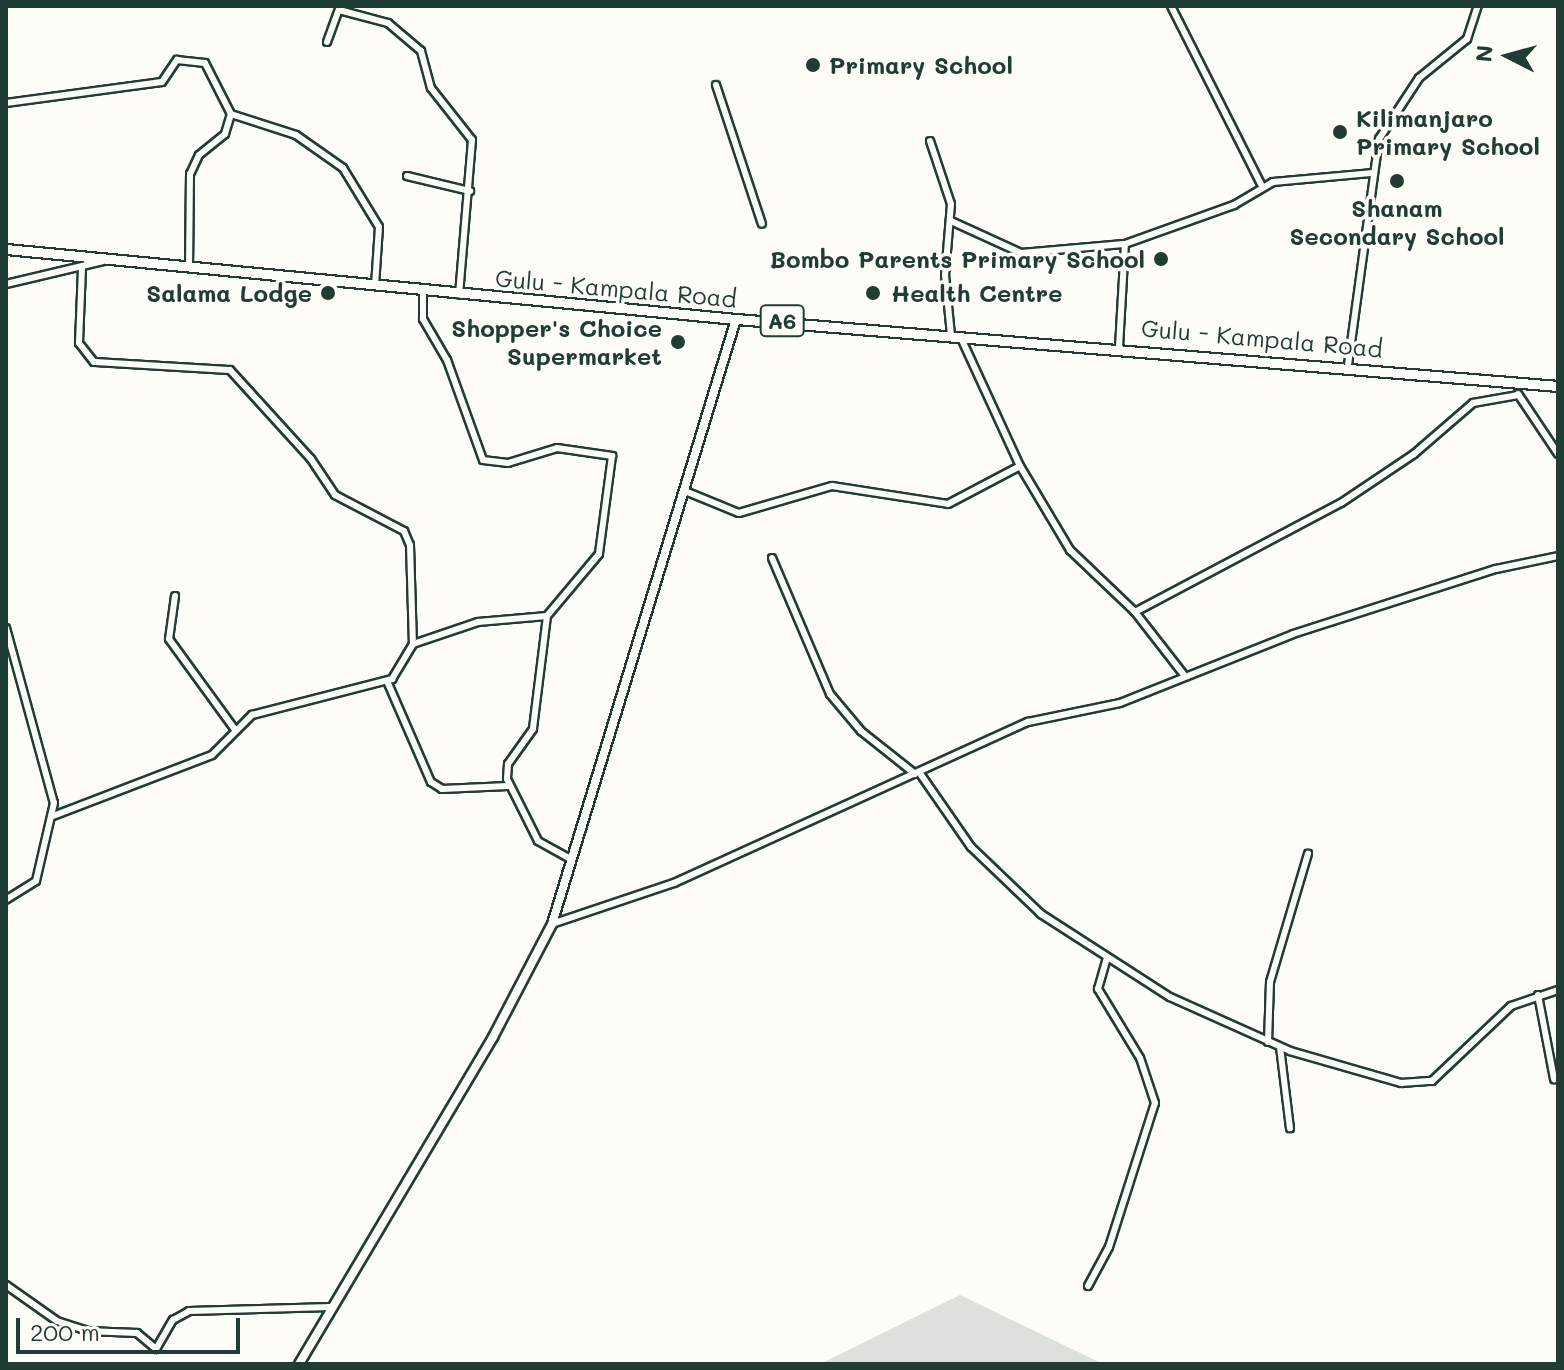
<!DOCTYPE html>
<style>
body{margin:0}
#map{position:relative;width:1564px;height:1370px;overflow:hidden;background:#fdfcf7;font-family:Mali,sans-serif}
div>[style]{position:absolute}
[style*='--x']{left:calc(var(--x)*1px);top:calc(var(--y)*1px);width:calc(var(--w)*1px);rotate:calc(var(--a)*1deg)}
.green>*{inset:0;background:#dde0db}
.roads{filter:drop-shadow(2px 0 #1f3d34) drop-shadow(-2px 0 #1f3d34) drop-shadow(0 2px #1f3d34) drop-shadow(0 -2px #1f3d34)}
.street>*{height:6px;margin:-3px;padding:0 3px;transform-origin:3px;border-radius:3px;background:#fdfcf7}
.secondary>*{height:8px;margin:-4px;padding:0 4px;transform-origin:4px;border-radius:4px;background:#fdfcf7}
.primary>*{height:9px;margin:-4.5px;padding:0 4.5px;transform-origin:4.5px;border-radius:4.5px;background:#fdfcf7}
.dots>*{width:22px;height:22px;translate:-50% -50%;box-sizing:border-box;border:4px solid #fdfcf7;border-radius:50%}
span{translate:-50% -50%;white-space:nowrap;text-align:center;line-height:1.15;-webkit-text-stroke:7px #fdfcf7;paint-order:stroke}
.shield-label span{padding:2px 6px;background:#fdfcf7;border:2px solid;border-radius:6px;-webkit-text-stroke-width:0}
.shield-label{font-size:22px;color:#1f3d34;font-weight:700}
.poi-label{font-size:24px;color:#1f3d34;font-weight:700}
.left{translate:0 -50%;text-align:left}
.right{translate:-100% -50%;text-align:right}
.street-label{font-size:24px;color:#1f3d34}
.frame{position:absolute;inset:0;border:8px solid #1f3d34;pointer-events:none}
.north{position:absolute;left:1468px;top:16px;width:80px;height:80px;-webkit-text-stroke:6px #fdfcf7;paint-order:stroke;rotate:276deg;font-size:22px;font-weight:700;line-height:32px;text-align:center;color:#1f3d34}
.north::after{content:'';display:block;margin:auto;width:28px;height:36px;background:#1f3d34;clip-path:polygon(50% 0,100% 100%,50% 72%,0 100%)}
.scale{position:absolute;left:16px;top:1318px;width:224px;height:36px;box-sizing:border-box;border:4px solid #1f3d34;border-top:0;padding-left:10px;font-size:24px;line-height:28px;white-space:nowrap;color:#1f3d34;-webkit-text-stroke:6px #fdfcf7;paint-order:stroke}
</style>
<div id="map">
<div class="green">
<div style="clip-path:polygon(960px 1295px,1103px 1364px,820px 1364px)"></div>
</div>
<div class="roads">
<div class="street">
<div style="--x:1171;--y:6;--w:202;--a:63.2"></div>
<div style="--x:339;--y:10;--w:51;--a:14.9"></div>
<div style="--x:388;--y:23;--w:43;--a:40.3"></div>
<div style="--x:421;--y:51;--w:38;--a:75"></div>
<div style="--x:431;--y:88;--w:66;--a:51.7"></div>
<div style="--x:472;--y:140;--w:155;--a:94.8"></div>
<div style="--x:327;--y:42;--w:38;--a:-70"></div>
<div style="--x:716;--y:85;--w:146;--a:71.7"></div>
<div style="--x:6;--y:103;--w:157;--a:-7.7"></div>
<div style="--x:162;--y:82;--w:27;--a:-56"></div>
<div style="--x:177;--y:60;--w:28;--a:6"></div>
<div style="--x:205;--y:63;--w:57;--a:63"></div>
<div style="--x:231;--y:114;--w:21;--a:107"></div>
<div style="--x:225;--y:134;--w:33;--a:141"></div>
<div style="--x:199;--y:155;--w:21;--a:115"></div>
<div style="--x:190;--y:174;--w:93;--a:90.6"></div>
<div style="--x:231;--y:114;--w:68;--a:17.9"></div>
<div style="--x:296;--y:135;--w:57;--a:35.1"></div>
<div style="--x:343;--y:168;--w:69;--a:58.6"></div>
<div style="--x:379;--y:227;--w:58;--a:93.9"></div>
<div style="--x:930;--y:141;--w:66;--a:71.6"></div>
<div style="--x:951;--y:204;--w:71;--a:94.8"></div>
<div style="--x:945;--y:275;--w:60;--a:84.3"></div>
<div style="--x:407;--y:176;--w:65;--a:13.4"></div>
<div style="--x:951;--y:221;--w:77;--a:24.6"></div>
<div style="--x:1021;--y:253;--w:103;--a:-5"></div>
<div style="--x:82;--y:268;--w:75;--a:92.3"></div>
<div style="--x:79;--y:343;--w:24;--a:52"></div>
<div style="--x:94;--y:362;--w:136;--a:3.4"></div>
<div style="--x:230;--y:370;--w:120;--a:47.7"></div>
<div style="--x:311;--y:459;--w:43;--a:56.3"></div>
<div style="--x:335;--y:495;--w:78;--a:27.6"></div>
<div style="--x:404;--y:531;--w:15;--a:67"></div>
<div style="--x:410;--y:545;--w:99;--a:88.3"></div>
<div style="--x:413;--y:644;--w:69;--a:-18.7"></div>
<div style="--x:478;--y:622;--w:69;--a:-5"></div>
<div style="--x:547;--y:616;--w:114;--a:97.1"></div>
<div style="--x:533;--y:729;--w:43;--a:125.5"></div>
<div style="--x:508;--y:764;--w:15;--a:94"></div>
<div style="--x:507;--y:779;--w:69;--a:63.4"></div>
<div style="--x:538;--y:841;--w:38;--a:29"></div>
<div style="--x:6;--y:284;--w:100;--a:-13.3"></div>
<div style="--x:423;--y:291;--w:28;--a:90"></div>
<div style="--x:423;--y:319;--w:48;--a:59.7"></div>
<div style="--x:447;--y:360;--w:106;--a:70.2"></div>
<div style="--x:483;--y:460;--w:25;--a:7"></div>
<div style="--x:508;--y:463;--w:51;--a:-17"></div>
<div style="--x:557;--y:448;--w:56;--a:8.3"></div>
<div style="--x:612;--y:456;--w:99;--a:97.6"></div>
<div style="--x:599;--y:554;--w:81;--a:130"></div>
<div style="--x:961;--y:338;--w:141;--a:65.3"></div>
<div style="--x:1020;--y:466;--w:98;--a:59.2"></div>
<div style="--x:1070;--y:550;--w:90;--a:43.6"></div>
<div style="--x:1135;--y:612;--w:80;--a:52.1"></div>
<div style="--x:1119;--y:347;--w:103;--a:-86.7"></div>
<div style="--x:1125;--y:244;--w:116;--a:-19.7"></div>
<div style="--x:1234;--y:205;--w:45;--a:-30.5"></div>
<div style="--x:1273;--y:182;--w:98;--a:-5.2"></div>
<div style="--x:1348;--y:365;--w:228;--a:-82.2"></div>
<div style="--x:1379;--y:139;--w:73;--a:-56.7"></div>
<div style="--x:1419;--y:78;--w:62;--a:-39.1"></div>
<div style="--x:1467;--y:39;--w:35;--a:-72"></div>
<div style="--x:1518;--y:394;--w:72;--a:56.3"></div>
<div style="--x:685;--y:491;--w:58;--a:22.2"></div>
<div style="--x:739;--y:513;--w:97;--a:-16.2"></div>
<div style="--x:832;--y:486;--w:117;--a:8.8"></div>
<div style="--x:948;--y:504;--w:81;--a:-27.8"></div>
<div style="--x:772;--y:558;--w:148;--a:66.9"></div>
<div style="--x:830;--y:694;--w:48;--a:50"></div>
<div style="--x:861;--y:731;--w:69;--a:38.5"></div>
<div style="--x:175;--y:596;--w:43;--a:97.9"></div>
<div style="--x:169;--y:639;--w:112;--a:54"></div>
<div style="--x:1135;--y:612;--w:233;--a:-27.9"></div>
<div style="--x:1341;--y:503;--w:88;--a:-33.9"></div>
<div style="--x:1414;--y:454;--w:78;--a:-40.8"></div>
<div style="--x:1473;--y:403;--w:46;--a:-10.1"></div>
<div style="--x:6;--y:628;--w:181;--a:74.7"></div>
<div style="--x:54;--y:803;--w:80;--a:103"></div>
<div style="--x:36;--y:881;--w:36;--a:148"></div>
<div style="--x:387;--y:681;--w:110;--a:66.5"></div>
<div style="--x:431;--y:782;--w:13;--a:32"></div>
<div style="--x:442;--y:789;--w:66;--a:-2.6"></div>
<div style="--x:919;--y:772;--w:91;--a:55.3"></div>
<div style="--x:971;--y:847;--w:97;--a:43.7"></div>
<div style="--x:1041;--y:914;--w:153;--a:32.8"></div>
<div style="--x:1170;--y:997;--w:132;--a:24.2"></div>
<div style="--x:1290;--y:1051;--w:116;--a:16.1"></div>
<div style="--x:1401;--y:1083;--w:31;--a:-4"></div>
<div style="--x:1432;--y:1081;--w:109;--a:-43.5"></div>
<div style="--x:1511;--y:1006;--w:50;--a:-18.8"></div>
<div style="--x:53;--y:816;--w:170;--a:-21"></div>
<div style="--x:212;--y:755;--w:57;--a:-45"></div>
<div style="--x:252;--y:715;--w:145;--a:-14.4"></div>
<div style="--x:392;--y:679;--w:41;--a:-59"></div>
<div style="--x:552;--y:924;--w:129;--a:-18.6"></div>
<div style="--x:674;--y:883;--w:389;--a:-24.5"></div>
<div style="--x:1028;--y:722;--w:94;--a:-11.7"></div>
<div style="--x:1120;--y:703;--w:186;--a:-21.7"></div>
<div style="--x:1293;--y:634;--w:213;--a:-17.8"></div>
<div style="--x:1496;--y:569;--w:63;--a:-11.8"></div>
<div style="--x:1538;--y:995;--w:86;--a:79.2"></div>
<div style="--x:1268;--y:1042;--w:60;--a:-88.1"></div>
<div style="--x:1270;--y:982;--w:134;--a:-73.5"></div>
<div style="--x:1280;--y:1047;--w:82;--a:83"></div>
<div style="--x:6;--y:1285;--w:62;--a:35.2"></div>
<div style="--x:57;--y:1321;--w:32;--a:18"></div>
<div style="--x:87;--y:1331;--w:50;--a:2.3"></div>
<div style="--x:137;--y:1333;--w:25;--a:40"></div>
<div style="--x:156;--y:1349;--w:34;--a:-60"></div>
<div style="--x:173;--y:1320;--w:18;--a:-29"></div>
<div style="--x:189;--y:1311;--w:142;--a:-1.6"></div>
<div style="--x:1088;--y:1286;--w:44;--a:-61.7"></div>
<div style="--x:1109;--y:1247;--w:151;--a:-72.3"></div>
<div style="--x:1155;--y:1103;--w:47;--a:-108.4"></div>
<div style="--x:1140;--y:1058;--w:81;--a:-121.3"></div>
<div style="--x:1098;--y:989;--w:33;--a:-74"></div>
</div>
<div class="secondary">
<div style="--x:299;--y:1364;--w:380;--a:-59.3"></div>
<div style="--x:493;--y:1037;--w:127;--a:-62.4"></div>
<div style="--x:552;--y:924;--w:632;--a:-73.08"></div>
</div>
<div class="primary">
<div style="--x:6;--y:249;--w:733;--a:5.48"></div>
<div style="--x:736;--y:319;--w:825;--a:4.66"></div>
</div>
</div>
<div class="dots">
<div style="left:813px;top:65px;background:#1f3d34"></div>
<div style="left:1340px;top:132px;background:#1f3d34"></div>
<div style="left:1397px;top:181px;background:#1f3d34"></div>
<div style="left:1161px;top:259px;background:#1f3d34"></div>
<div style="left:328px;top:293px;background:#1f3d34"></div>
<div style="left:873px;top:293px;background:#1f3d34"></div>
<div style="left:678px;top:342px;background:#1f3d34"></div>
</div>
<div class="shield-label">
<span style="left:782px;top:321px">A6</span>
</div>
<div class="poi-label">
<span class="left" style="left:829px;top:65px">Primary School</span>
<span class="left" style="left:1356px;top:132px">Kilimanjaro<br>Primary School</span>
<span style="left:1397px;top:222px">Shanam<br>Secondary School</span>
<span class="right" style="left:1145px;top:259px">Bombo Parents Primary School</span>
<span class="right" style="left:312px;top:293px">Salama Lodge</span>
<span class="left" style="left:891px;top:293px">Health Centre</span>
<span class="right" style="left:662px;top:342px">Shopper's Choice<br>Supermarket</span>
</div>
<div class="street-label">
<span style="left:616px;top:288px;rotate:5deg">Gulu - Kampala Road</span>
<span style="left:1262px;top:338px;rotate:5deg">Gulu - Kampala Road</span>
</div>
<div class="frame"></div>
<div class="north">N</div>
<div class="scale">200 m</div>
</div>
